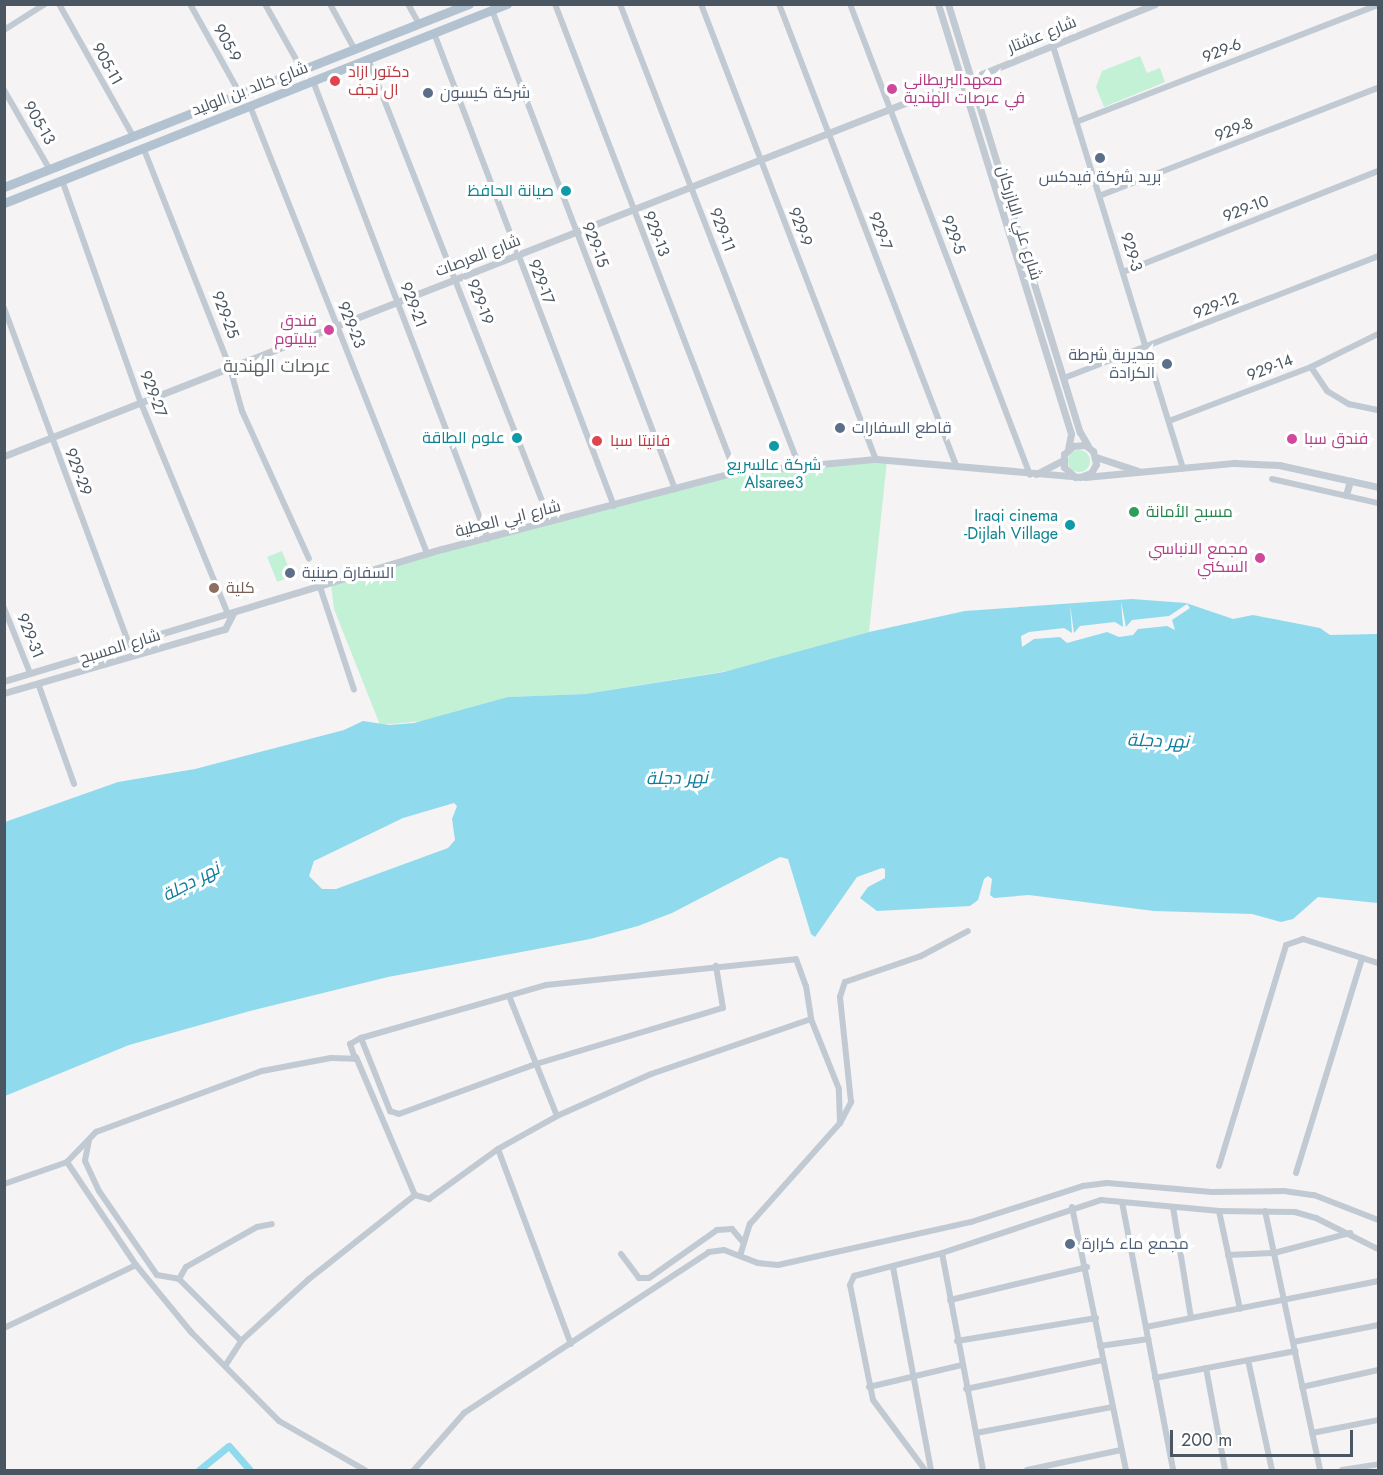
<!DOCTYPE html>
<meta charset="utf-8">
<style>
body{margin:0}
#map{position:relative;width:1383px;height:1475px;overflow:hidden;background:#f5f3f3;font-family:Jost,Cairo,sans-serif}
div>[style]{position:absolute}
[style*='--x']{left:calc(var(--x)*1px);top:calc(var(--y)*1px);width:calc(var(--w)*1px);rotate:calc(var(--a)*1deg)}
.green>*{inset:0;background:#c3f1d5;transform-origin:0 0}
.round{border-radius:50%}
.water>*{inset:0;background:#90daee}
.pier>*{inset:0;background:#f5f3f3}
.canal>*{height:7px;margin:-3.5px;padding:0 3.5px;transform-origin:3.5px;border-radius:3.5px;background:#90daee}
.minor>*{height:6px;margin:-3px;padding:0 3px;transform-origin:3px;border-radius:3px;background:#c1cad2}
.tertiary>*{height:7px;margin:-3.5px;padding:0 3.5px;transform-origin:3.5px;border-radius:3.5px;background:#c1cad2}
.primary>*{height:9px;margin:-4.5px;padding:0 4.5px;transform-origin:4.5px;border-radius:4.5px;background:#b3c2d1}
.dots>*{width:16px;height:16px;translate:-50% -50%;box-sizing:border-box;border:3px solid #fff;border-radius:50%}
span{translate:-50% -50%;white-space:nowrap;text-align:center;line-height:1.15;-webkit-text-stroke:6px #fff;paint-order:stroke}
.street-label{font-size:16px;color:#4a5661}
.health-label{font-size:16px;color:#be3a42}
.left{translate:0 -50%;text-align:left}
.hotel-label{font-size:16px;color:#b23c85}
.right{translate:-100% -50%;text-align:right}
.service-label{font-size:16px;color:#4e5e75}
.culture-label{font-size:16px;color:#0d838f}
.leisure-label{font-size:16px;color:#27864d}
.education-label{font-size:16px;color:#785e54}
.neighbourhood-label{font-size:18px;color:#5f6368}
.water-label{font-size:18px;color:#0c7c9b;font-style:italic}
.frame{position:absolute;inset:0;border:6px solid #4a5661;pointer-events:none}
.scale{position:absolute;left:1170px;top:1430px;width:183px;height:27px;box-sizing:border-box;border:3px solid #4a5661;border-top:0;padding-left:8px;font-size:18px;line-height:21px;white-space:nowrap;color:#4a5661;-webkit-text-stroke:4px #fff;paint-order:stroke}
</style>
<div id="map">
<div class="green">
<div style="clip-path:polygon(1140px 56px,1147px 73px,1160px 68px,1165px 82px,1104px 107px,1096px 87px,1102px 71px)"></div>
<div class="round" style="left:1068px;top:450px;width:22px;height:22px"></div>
<div style="clip-path:polygon(887px 460px,869px 632px,746px 668px,585px 694px,508px 697px,433px 720px,380px 725px,334px 609px,331px 584px,442px 549px,675px 489px,788px 466px)"></div>
<div style="left:282px;top:551px;width:27px;height:16px;rotate:68deg"></div>
</div>
<div class="water">
<div style="clip-path:polygon(evenodd,1132px 599px,1186px 603px,1233px 619px,1253px 615px,1320px 628px,1330px 635px,1378px 634px,1378px 903px,1318px 897px,1293px 919px,1281px 922px,1252px 914px,1154px 911px,1029px 895px,994px 898px,990px 895px,992px 879px,988px 876px,984px 879px,978px 900px,970px 906px,877px 911px,860px 898px,868px 887px,885px 878px,885px 869px,882px 868px,857px 877px,815px 937px,811px 934px,788px 859px,780px 857px,672px 913px,638px 926px,590px 939px,388px 977px,250px 1011px,129px 1045px,5px 1096px,5px 822px,118px 782px,195px 769px,344px 730px,363px 721px,389px 725px,414px 723px,508px 697px,585px 694px,724px 672px,869px 632px,965px 611px,1132px 599px,454px 803px,457px 806px,452px 819px,455px 840px,448px 848px,336px 889px,322px 889px,309px 876px,314px 861px,403px 818px,454px 803px)"></div>
</div>
<div class="pier">
<div style="clip-path:polygon(1121px 601px,1126px 627px,1132px 620px,1169px 616px,1187px 604px,1190px 608px,1172px 620px,1175px 630px,1167px 626px,1138px 629px,1133px 635px,1119px 637px,1107px 632px,1067px 643px,1060px 637px,1034px 639px,1022px 647px,1021px 636px,1029px 632px,1064px 628px,1072px 633px,1070px 604px,1074px 633px,1080px 626px,1115px 622px,1123px 627px)"></div>
</div>
<div class="canal">
<div style="--x:199;--y:1470;--w:38;--a:-39"></div>
<div style="--x:229;--y:1446;--w:32;--a:49"></div>
</div>
<div class="minor">
<div style="--x:59;--y:4;--w:151;--a:60.7"></div>
<div style="--x:190;--y:4;--w:103;--a:60.9"></div>
<div style="--x:265;--y:4;--w:76;--a:60.7"></div>
<div style="--x:330;--y:4;--w:52;--a:61.5"></div>
<div style="--x:408;--y:4;--w:23;--a:61"></div>
<div style="--x:555;--y:4;--w:501;--a:68.96"></div>
<div style="--x:620;--y:4;--w:495;--a:68.8"></div>
<div style="--x:701;--y:4;--w:487;--a:69"></div>
<div style="--x:779;--y:4;--w:496;--a:69"></div>
<div style="--x:850;--y:4;--w:504;--a:69.08"></div>
<div style="--x:492;--y:10;--w:513;--a:69.09"></div>
<div style="--x:4;--y:30;--w:49;--a:-32.4"></div>
<div style="--x:434;--y:33;--w:506;--a:69.17"></div>
<div style="--x:1053;--y:46;--w:442;--a:72.9"></div>
<div style="--x:368;--y:59;--w:497;--a:68.5"></div>
<div style="--x:313;--y:81;--w:490;--a:69.1"></div>
<div style="--x:4;--y:90;--w:92;--a:60.1"></div>
<div style="--x:250;--y:106;--w:482;--a:68.4"></div>
<div style="--x:1076;--y:122;--w:324;--a:-21.2"></div>
<div style="--x:143;--y:147;--w:238;--a:68.5"></div>
<div style="--x:230;--y:368;--w:45;--a:74.4"></div>
<div style="--x:242;--y:411;--w:162;--a:65.6"></div>
<div style="--x:62;--y:180;--w:237;--a:70.5"></div>
<div style="--x:141;--y:403;--w:228;--a:67.6"></div>
<div style="--x:1099;--y:196;--w:299;--a:-21.2"></div>
<div style="--x:1123;--y:272;--w:274;--a:-21.6"></div>
<div style="--x:4;--y:308;--w:358;--a:69.6"></div>
<div style="--x:1311;--y:367;--w:29;--a:56"></div>
<div style="--x:1327;--y:391;--w:26;--a:31"></div>
<div style="--x:1349;--y:404;--w:30;--a:12"></div>
<div style="--x:1064;--y:378;--w:337;--a:-21.2"></div>
<div style="--x:1169;--y:421;--w:152;--a:-20.8"></div>
<div style="--x:1311;--y:367;--w:75;--a:-26.2"></div>
<div style="--x:1272;--y:479;--w:109;--a:12.8"></div>
<div style="--x:320;--y:587;--w:108;--a:71.7"></div>
<div style="--x:4;--y:608;--w:70;--a:68.2"></div>
<div style="--x:39;--y:686;--w:104;--a:70.3"></div>
<div style="--x:361;--y:1038;--w:79;--a:68.3"></div>
<div style="--x:390;--y:1111;--w:9;--a:18"></div>
<div style="--x:399;--y:1114;--w:146;--a:-20.1"></div>
<div style="--x:536;--y:1064;--w:195;--a:-16.7"></div>
<div style="--x:723;--y:1008;--w:43;--a:-99.5"></div>
<div style="--x:356;--y:1057;--w:150;--a:66.9"></div>
<div style="--x:415;--y:1195;--w:15;--a:16"></div>
<div style="--x:429;--y:1199;--w:85;--a:-35.9"></div>
<div style="--x:498;--y:1149;--w:68;--a:-29.2"></div>
<div style="--x:557;--y:1116;--w:129;--a:-111.8"></div>
<div style="--x:840;--y:1123;--w:24;--a:-62"></div>
<div style="--x:851;--y:1102;--w:106;--a:-96"></div>
<div style="--x:840;--y:997;--w:16;--a:-72"></div>
<div style="--x:845;--y:982;--w:80;--a:-18.9"></div>
<div style="--x:921;--y:956;--w:53;--a:-28"></div>
<div style="--x:89;--y:1140;--w:21;--a:101"></div>
<div style="--x:85;--y:1161;--w:33;--a:65"></div>
<div style="--x:99;--y:1191;--w:102;--a:55.4"></div>
<div style="--x:157;--y:1275;--w:22;--a:10"></div>
<div style="--x:179;--y:1279;--w:88;--a:45"></div>
<div style="--x:498;--y:1149;--w:208;--a:69.5"></div>
<div style="--x:67;--y:1162;--w:124;--a:56.2"></div>
<div style="--x:136;--y:1265;--w:87;--a:50.6"></div>
<div style="--x:191;--y:1332;--w:125;--a:45.3"></div>
<div style="--x:279;--y:1421;--w:99;--a:29.7"></div>
<div style="--x:1219;--y:1166;--w:231;--a:-73.1"></div>
<div style="--x:1286;--y:945;--w:18;--a:-19"></div>
<div style="--x:1303;--y:939;--w:79;--a:17.7"></div>
<div style="--x:1296;--y:1173;--w:225;--a:-72.9"></div>
<div style="--x:4;--y:1184;--w:67;--a:-19.2"></div>
<div style="--x:67;--y:1162;--w:42;--a:-46"></div>
<div style="--x:96;--y:1132;--w:177;--a:-20.2"></div>
<div style="--x:262;--y:1071;--w:70;--a:-10.7"></div>
<div style="--x:331;--y:1058;--w:24;--a:2"></div>
<div style="--x:355;--y:1059;--w:16;--a:-108"></div>
<div style="--x:350;--y:1044;--w:13;--a:-29"></div>
<div style="--x:361;--y:1038;--w:192;--a:-16"></div>
<div style="--x:546;--y:985;--w:251;--a:-5.9"></div>
<div style="--x:796;--y:959;--w:29;--a:70"></div>
<div style="--x:806;--y:986;--w:33;--a:81"></div>
<div style="--x:811;--y:1019;--w:169;--a:161"></div>
<div style="--x:651;--y:1074;--w:103;--a:155.9"></div>
<div style="--x:1122;--y:1202;--w:273;--a:79.2"></div>
<div style="--x:1072;--y:1207;--w:268;--a:78.4"></div>
<div style="--x:1173;--y:1207;--w:112;--a:80.8"></div>
<div style="--x:1219;--y:1211;--w:100;--a:77.9"></div>
<div style="--x:1265;--y:1211;--w:265;--a:78"></div>
<div style="--x:942;--y:1253;--w:221;--a:79.3"></div>
<div style="--x:621;--y:1254;--w:30;--a:53"></div>
<div style="--x:639;--y:1278;--w:10;--a:0"></div>
<div style="--x:649;--y:1278;--w:83;--a:-35.2"></div>
<div style="--x:717;--y:1230;--w:15;--a:-4"></div>
<div style="--x:732;--y:1229;--w:17;--a:50"></div>
<div style="--x:1228;--y:1255;--w:46;--a:-2.5"></div>
<div style="--x:1274;--y:1253;--w:79;--a:-14.7"></div>
<div style="--x:740;--y:1256;--w:34;--a:-73"></div>
<div style="--x:750;--y:1224;--w:135;--a:-48.3"></div>
<div style="--x:840;--y:1123;--w:34;--a:-92"></div>
<div style="--x:839;--y:1089;--w:75;--a:-111.8"></div>
<div style="--x:893;--y:1267;--w:207;--a:79.4"></div>
<div style="--x:179;--y:1279;--w:14;--a:-60"></div>
<div style="--x:186;--y:1267;--w:81;--a:-29.4"></div>
<div style="--x:257;--y:1227;--w:15;--a:-11"></div>
<div style="--x:950;--y:1300;--w:141;--a:-13.5"></div>
<div style="--x:1146;--y:1327;--w:237;--a:-11.2"></div>
<div style="--x:4;--y:1328;--w:146;--a:-25.5"></div>
<div style="--x:957;--y:1341;--w:141;--a:-9.4"></div>
<div style="--x:1293;--y:1342;--w:87;--a:-11.3"></div>
<div style="--x:1100;--y:1346;--w:49;--a:-8.3"></div>
<div style="--x:1248;--y:1360;--w:113;--a:77.7"></div>
<div style="--x:225;--y:1366;--w:30;--a:-57"></div>
<div style="--x:241;--y:1341;--w:92;--a:-42.4"></div>
<div style="--x:309;--y:1279;--w:135;--a:-38.4"></div>
<div style="--x:1206;--y:1368;--w:104;--a:79.4"></div>
<div style="--x:1155;--y:1378;--w:143;--a:-10.9"></div>
<div style="--x:869;--y:1387;--w:96;--a:-13.3"></div>
<div style="--x:1302;--y:1387;--w:78;--a:-12.6"></div>
<div style="--x:966;--y:1389;--w:139;--a:-12"></div>
<div style="--x:976;--y:1433;--w:138;--a:-10.8"></div>
<div style="--x:1312;--y:1433;--w:67;--a:-11.1"></div>
<div style="--x:414;--y:1470;--w:76;--a:-48.7"></div>
<div style="--x:464;--y:1413;--w:293;--a:-33.3"></div>
<div style="--x:709;--y:1252;--w:15;--a:-8"></div>
<div style="--x:724;--y:1250;--w:36;--a:21"></div>
<div style="--x:758;--y:1263;--w:20;--a:6"></div>
<div style="--x:778;--y:1265;--w:198;--a:-12.6"></div>
<div style="--x:971;--y:1222;--w:118;--a:-17.8"></div>
<div style="--x:1083;--y:1186;--w:24;--a:-7"></div>
<div style="--x:1107;--y:1183;--w:105;--a:4.9"></div>
<div style="--x:1212;--y:1192;--w:72;--a:-0.8"></div>
<div style="--x:1284;--y:1191;--w:30;--a:8"></div>
<div style="--x:1314;--y:1195;--w:69;--a:21.3"></div>
<div style="--x:925;--y:1470;--w:87;--a:-126.6"></div>
<div style="--x:873;--y:1400;--w:117;--a:-101.3"></div>
<div style="--x:850;--y:1285;--w:10;--a:-66"></div>
<div style="--x:854;--y:1276;--w:91;--a:-14.6"></div>
<div style="--x:942;--y:1253;--w:168;--a:-18.4"></div>
<div style="--x:1101;--y:1200;--w:119;--a:5.3"></div>
<div style="--x:1219;--y:1211;--w:76;--a:0.8"></div>
<div style="--x:1295;--y:1212;--w:22;--a:16"></div>
<div style="--x:1316;--y:1218;--w:69;--a:26.6"></div>
<div style="--x:1027;--y:1470;--w:96;--a:-12"></div>
<div style="--x:1342;--y:1470;--w:36;--a:-9"></div>
</div>
<div class="tertiary">
<div style="--x:938;--y:4;--w:450;--a:72.8"></div>
<div style="--x:1071;--y:434;--w:15;--a:101"></div>
<div style="--x:948;--y:4;--w:448;--a:72.9"></div>
<div style="--x:1080;--y:432;--w:16;--a:60"></div>
<div style="--x:972;--y:78;--w:197;--a:-22"></div>
<div style="--x:4;--y:456;--w:1028;--a:-21.4"></div>
<div style="--x:1096;--y:457;--w:44;--a:18.4"></div>
<div style="--x:1036;--y:474;--w:30;--a:-27"></div>
<div style="--x:1085;--y:477;--w:150;--a:-5.4"></div>
<div style="--x:1234;--y:463;--w:45;--a:2.5"></div>
<div style="--x:1279;--y:465;--w:101;--a:12.5"></div>
<div style="--x:1346;--y:495;--w:15;--a:-74"></div>
<div style="--x:4;--y:681;--w:457;--a:-16.8"></div>
<div style="--x:442;--y:549;--w:303;--a:-14.7"></div>
<div style="--x:735;--y:472;--w:142;--a:-5.3"></div>
<div style="--x:876;--y:459;--w:205;--a:5"></div>
<div style="--x:1080;--y:477;--w:12;--a:-20"></div>
<div style="--x:1091;--y:473;--w:10;--a:-61"></div>
<div style="--x:1096;--y:464;--w:13;--a:-103"></div>
<div style="--x:1093;--y:451;--w:10;--a:-143"></div>
<div style="--x:1085;--y:445;--w:12;--a:175"></div>
<div style="--x:1073;--y:446;--w:12;--a:138"></div>
<div style="--x:1064;--y:454;--w:13;--a:90"></div>
<div style="--x:1064;--y:467;--w:15;--a:42"></div>
<div style="--x:4;--y:693;--w:230;--a:-16.2"></div>
<div style="--x:225;--y:629;--w:18;--a:-63"></div>
</div>
<div class="primary">
<div style="--x:4;--y:187;--w:500;--a:-21.5"></div>
<div style="--x:4;--y:203;--w:541;--a:-21.59"></div>
</div>
<div class="dots">
<div style="left:335px;top:81px;background:#e0444e"></div>
<div style="left:892px;top:89px;background:#d1479c"></div>
<div style="left:428px;top:93px;background:#5c6f8a"></div>
<div style="left:1100px;top:158px;background:#5c6f8a"></div>
<div style="left:566px;top:191px;background:#0f9aa8"></div>
<div style="left:329px;top:330px;background:#d1479c"></div>
<div style="left:1167px;top:364px;background:#5c6f8a"></div>
<div style="left:840px;top:428px;background:#5c6f8a"></div>
<div style="left:517px;top:438px;background:#0f9aa8"></div>
<div style="left:1292px;top:439px;background:#d1479c"></div>
<div style="left:597px;top:441px;background:#e0444e"></div>
<div style="left:774px;top:446px;background:#0f9aa8"></div>
<div style="left:1134px;top:512px;background:#2e9e5b"></div>
<div style="left:1070px;top:525px;background:#0f9aa8"></div>
<div style="left:1260px;top:558px;background:#d1479c"></div>
<div style="left:290px;top:573px;background:#5c6f8a"></div>
<div style="left:214px;top:588px;background:#8d6e63"></div>
<div style="left:1070px;top:1244px;background:#5c6f8a"></div>
</div>
<div class="street-label">
<span style="left:1042px;top:35px;rotate:-22deg">شارع عشتار</span>
<span style="left:227px;top:43px;rotate:61deg">905-9</span>
<span style="left:1222px;top:51px;rotate:-21deg">929-6</span>
<span style="left:107px;top:64px;rotate:61deg">905-11</span>
<span style="left:250px;top:89px;rotate:-21deg">شارع خالد بن الوليد</span>
<span style="left:39px;top:123px;rotate:60deg">905-13</span>
<span style="left:1234px;top:130px;rotate:-21deg">929-8</span>
<span style="left:1246px;top:209px;rotate:-21deg">929-10</span>
<span style="left:1019px;top:223px;rotate:73deg">شارع علي البازركان</span>
<span style="left:800px;top:227px;rotate:69deg">929-9</span>
<span style="left:722px;top:230px;rotate:69deg">929-11</span>
<span style="left:880px;top:231px;rotate:69deg">929-7</span>
<span style="left:656px;top:234px;rotate:69deg">929-13</span>
<span style="left:953px;top:235px;rotate:69deg">929-5</span>
<span style="left:595px;top:245px;rotate:69deg">929-15</span>
<span style="left:1131px;top:252px;rotate:73deg">929-3</span>
<span style="left:478px;top:256px;rotate:-21deg">شارع العرصات</span>
<span style="left:541px;top:282px;rotate:69deg">929-17</span>
<span style="left:480px;top:302px;rotate:69deg">929-19</span>
<span style="left:413px;top:305px;rotate:69deg">929-21</span>
<span style="left:1216px;top:306px;rotate:-21deg">929-12</span>
<span style="left:225px;top:315px;rotate:69deg">929-25</span>
<span style="left:351px;top:325px;rotate:68deg">929-23</span>
<span style="left:1270px;top:368px;rotate:-21deg">929-14</span>
<span style="left:153px;top:394px;rotate:69deg">929-27</span>
<span style="left:78px;top:472px;rotate:69deg">929-29</span>
<span style="left:508px;top:519px;rotate:-14deg">شارع ابي العطية</span>
<span style="left:30px;top:636px;rotate:68deg">929-31</span>
<span style="left:120px;top:647px;rotate:-17deg">شارع المسبح</span>
</div>
<div class="health-label">
<span class="left" style="left:348px;top:81px">دكتور ازاد<br>ال نجف</span>
<span class="left" style="left:610px;top:441px">فانيتا سبا</span>
</div>
<div class="hotel-label">
<span class="left" style="left:904px;top:89px">معهدالبريطاني<br>في عرصات الهندية</span>
<span class="right" style="left:317px;top:330px">فندق<br>بيليتوم</span>
<span class="left" style="left:1304px;top:439px">فندق سبا</span>
<span class="right" style="left:1248px;top:558px">مجمع الانباسي<br>السكني</span>
</div>
<div class="service-label">
<span class="left" style="left:440px;top:93px">شركة كيسون</span>
<span style="left:1100px;top:177px">بريد شركة فيدكس</span>
<span class="right" style="left:1155px;top:364px">مديرية شرطة<br>الكرادة</span>
<span class="left" style="left:852px;top:428px">قاطع السفارات</span>
<span class="left" style="left:302px;top:573px">السفارة صينية</span>
<span class="left" style="left:1082px;top:1244px">مجمع ماء كرارة</span>
</div>
<div class="culture-label">
<span class="right" style="left:554px;top:191px">صيانة الحافظ</span>
<span class="right" style="left:505px;top:438px">علوم الطاقة</span>
<span style="left:774px;top:474px">شركة عالسريع<br>Alsaree3</span>
<span class="right" style="left:1058px;top:525px">Iraqi cinema<br>-Dijlah Village</span>
</div>
<div class="leisure-label">
<span class="left" style="left:1146px;top:512px">مسبح الأمانة</span>
</div>
<div class="education-label">
<span class="left" style="left:226px;top:588px">كلية</span>
</div>
<div class="neighbourhood-label">
<span style="left:277px;top:366px">عرصات الهندية</span>
</div>
<div class="water-label">
<span style="left:1158px;top:741px;rotate:2deg">نهر دجلة</span>
<span style="left:677px;top:778px;rotate:-1deg">نهر دجلة</span>
<span style="left:191px;top:882px;rotate:-28deg">نهر دجلة</span>
</div>
<div class="frame"></div>
<div class="scale">200 m</div>
</div>
